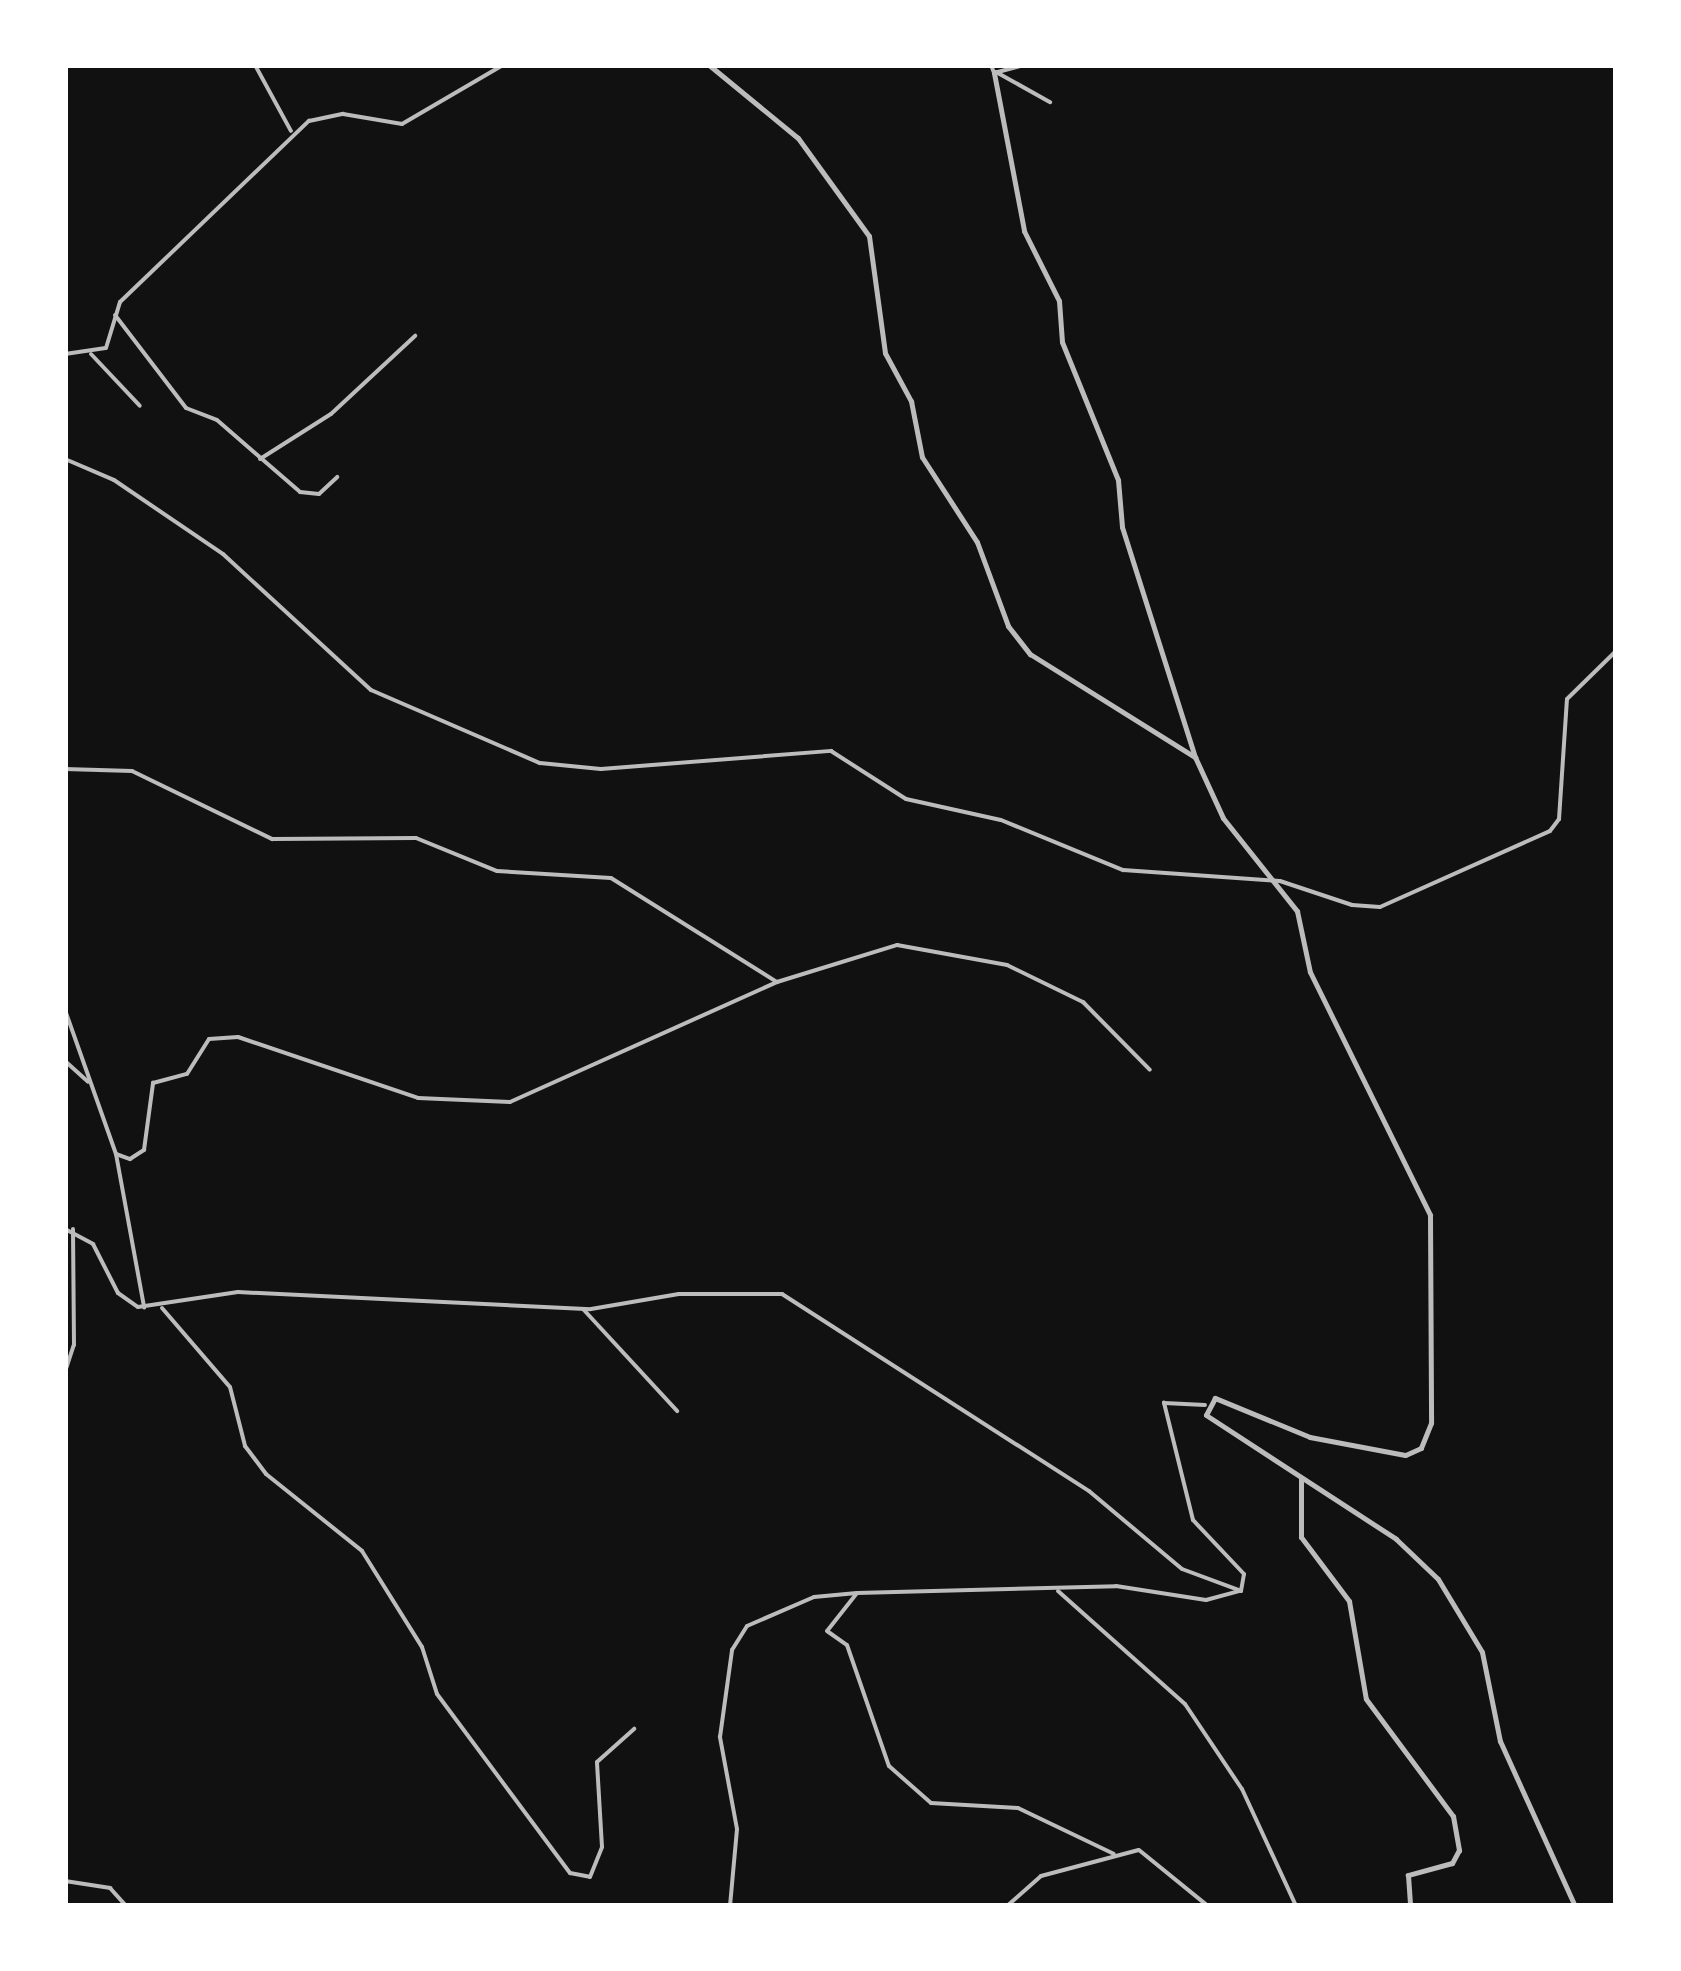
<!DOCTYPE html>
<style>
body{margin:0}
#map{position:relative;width:1681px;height:1971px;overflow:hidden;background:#111;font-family:Lora,serif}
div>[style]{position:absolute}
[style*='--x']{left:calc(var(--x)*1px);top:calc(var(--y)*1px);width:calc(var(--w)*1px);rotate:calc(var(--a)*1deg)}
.minor>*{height:4px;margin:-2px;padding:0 2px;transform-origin:2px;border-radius:2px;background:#bcbcbc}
.tertiary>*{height:5px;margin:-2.5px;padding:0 2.5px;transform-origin:2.5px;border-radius:2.5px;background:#bcbcbc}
span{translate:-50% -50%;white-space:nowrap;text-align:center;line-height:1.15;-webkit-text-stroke:9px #fff;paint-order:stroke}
.frame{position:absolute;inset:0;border:68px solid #fff;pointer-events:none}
</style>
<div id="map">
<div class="minor">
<div style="--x:255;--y:65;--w:75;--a:61.4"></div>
<div style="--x:991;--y:65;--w:9;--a:69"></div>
<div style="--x:994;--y:73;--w:30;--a:-15"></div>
<div style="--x:996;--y:72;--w:62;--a:29.1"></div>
<div style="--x:115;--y:315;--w:117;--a:52.6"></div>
<div style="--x:186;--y:408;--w:33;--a:21"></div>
<div style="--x:217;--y:420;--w:110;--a:40.9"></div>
<div style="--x:300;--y:492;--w:19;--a:6"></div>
<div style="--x:319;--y:494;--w:25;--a:-43"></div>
<div style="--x:65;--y:354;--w:41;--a:-8.3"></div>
<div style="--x:106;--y:348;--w:48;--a:-73.1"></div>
<div style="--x:120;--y:302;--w:262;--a:-43.8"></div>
<div style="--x:309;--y:121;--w:35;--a:-12"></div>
<div style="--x:343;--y:114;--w:60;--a:9.6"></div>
<div style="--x:402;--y:124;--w:117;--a:-30.3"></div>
<div style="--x:91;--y:354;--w:71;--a:46.7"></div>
<div style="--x:65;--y:459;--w:53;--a:23.2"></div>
<div style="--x:114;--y:480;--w:132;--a:34.2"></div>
<div style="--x:223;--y:554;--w:201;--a:42.6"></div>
<div style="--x:371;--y:690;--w:184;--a:23.4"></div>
<div style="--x:540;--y:763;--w:61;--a:5.6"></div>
<div style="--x:601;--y:769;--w:231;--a:-4.5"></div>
<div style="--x:831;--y:751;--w:89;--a:32.6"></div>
<div style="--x:906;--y:799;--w:97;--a:12.5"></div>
<div style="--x:1001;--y:820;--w:132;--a:22.3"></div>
<div style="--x:1123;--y:870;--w:157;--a:4"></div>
<div style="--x:1280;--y:881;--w:76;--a:18.4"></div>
<div style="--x:1352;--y:905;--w:28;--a:4"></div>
<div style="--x:1380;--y:907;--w:186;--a:-24.1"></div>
<div style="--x:1550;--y:831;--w:15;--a:-53"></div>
<div style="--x:1559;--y:819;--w:120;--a:-86.2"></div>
<div style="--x:1567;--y:699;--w:69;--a:-44.4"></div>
<div style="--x:260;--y:459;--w:84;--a:-32.4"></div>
<div style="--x:331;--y:414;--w:115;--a:-42.9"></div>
<div style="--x:65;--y:769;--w:67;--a:1.7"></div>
<div style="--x:132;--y:771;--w:156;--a:25.9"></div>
<div style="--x:272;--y:839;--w:144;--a:-0.4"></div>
<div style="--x:416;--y:838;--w:87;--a:22.2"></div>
<div style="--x:497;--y:871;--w:114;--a:3.5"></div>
<div style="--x:611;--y:878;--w:196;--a:32.1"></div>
<div style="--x:65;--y:792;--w:2;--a:90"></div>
<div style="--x:65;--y:1010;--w:153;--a:70.5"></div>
<div style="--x:116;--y:1154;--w:156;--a:79.6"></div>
<div style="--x:65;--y:1061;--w:31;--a:42"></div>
<div style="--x:116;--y:1154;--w:15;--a:20"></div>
<div style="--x:130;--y:1159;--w:17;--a:-33"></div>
<div style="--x:144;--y:1150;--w:68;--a:-82.3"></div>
<div style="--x:153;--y:1083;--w:35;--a:-15"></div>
<div style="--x:187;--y:1074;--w:41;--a:-57.8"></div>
<div style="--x:209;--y:1039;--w:29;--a:-4"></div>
<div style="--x:238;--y:1037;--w:190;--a:18.7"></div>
<div style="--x:418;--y:1098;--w:92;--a:2.5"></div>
<div style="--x:510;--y:1102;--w:293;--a:-24.2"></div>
<div style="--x:777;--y:982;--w:126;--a:-17.1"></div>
<div style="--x:897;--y:945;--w:112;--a:10.3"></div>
<div style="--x:1007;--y:965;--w:85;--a:26"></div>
<div style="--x:1083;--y:1002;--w:95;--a:45.4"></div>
<div style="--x:65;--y:1229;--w:32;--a:28"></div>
<div style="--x:93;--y:1244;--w:55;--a:63"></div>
<div style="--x:118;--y:1293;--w:24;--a:35"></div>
<div style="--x:138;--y:1307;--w:101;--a:-8.5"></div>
<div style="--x:238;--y:1292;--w:353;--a:2.8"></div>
<div style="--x:591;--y:1309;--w:89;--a:-9.7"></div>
<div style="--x:679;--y:1294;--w:103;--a:0"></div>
<div style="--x:782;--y:1294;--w:365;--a:32.7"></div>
<div style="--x:1089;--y:1491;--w:121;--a:40"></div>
<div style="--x:1182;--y:1569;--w:63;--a:20.4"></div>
<div style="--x:1241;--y:1591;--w:17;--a:-80"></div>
<div style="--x:1244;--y:1574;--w:74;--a:-133.4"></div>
<div style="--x:1193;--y:1520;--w:121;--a:-103.9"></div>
<div style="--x:1164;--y:1403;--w:41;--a:2.8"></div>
<div style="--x:162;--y:1308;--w:104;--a:49.3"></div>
<div style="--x:230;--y:1387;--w:61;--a:75.7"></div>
<div style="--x:245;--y:1446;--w:35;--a:53"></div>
<div style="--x:266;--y:1474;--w:123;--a:38.7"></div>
<div style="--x:362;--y:1551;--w:113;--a:58"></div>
<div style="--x:422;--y:1647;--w:49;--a:72.3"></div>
<div style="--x:437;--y:1694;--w:223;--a:53.4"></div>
<div style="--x:570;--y:1873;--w:20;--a:11"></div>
<div style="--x:590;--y:1877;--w:32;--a:-68"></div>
<div style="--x:602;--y:1847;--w:85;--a:-93.4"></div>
<div style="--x:597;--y:1762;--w:50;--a:-41.7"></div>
<div style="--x:583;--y:1309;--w:139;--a:47.3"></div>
<div style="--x:65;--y:1372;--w:28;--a:-72"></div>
<div style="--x:74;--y:1345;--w:116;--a:-90.5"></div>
<div style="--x:1058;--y:1591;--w:170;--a:41.7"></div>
<div style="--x:1185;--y:1704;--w:102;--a:56.2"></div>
<div style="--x:1242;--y:1789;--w:129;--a:65.2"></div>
<div style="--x:857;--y:1593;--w:48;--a:128.3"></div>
<div style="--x:827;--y:1631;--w:24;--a:35"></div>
<div style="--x:847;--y:1645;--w:128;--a:70.9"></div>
<div style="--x:889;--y:1766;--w:56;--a:41.4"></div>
<div style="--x:931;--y:1803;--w:87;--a:3.3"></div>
<div style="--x:1018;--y:1808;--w:106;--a:25.6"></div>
<div style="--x:65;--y:1881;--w:46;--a:8.8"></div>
<div style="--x:110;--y:1888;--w:24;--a:48"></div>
<div style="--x:730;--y:1906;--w:77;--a:-84.8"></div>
<div style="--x:737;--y:1829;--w:94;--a:-100.5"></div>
<div style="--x:720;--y:1737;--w:88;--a:-82.1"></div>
<div style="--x:732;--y:1650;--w:28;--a:-58"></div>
<div style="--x:747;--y:1626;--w:73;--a:-23.4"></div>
<div style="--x:814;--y:1597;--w:43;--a:-5.3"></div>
<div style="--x:857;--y:1593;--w:259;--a:-1.5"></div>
<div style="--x:1116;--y:1586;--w:91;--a:8.8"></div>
<div style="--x:1206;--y:1600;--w:35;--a:-15"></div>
<div style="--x:1007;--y:1906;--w:45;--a:-41.4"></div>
<div style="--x:1041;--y:1876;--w:101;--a:-14.9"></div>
<div style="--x:1139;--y:1850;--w:89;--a:39.1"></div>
</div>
<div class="tertiary">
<div style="--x:709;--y:65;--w:115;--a:39.4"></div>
<div style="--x:798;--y:138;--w:121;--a:54.1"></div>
<div style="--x:869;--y:236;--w:118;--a:82.2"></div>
<div style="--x:885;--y:353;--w:55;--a:61.6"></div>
<div style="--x:911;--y:401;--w:57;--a:78.9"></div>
<div style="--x:922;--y:457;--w:101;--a:57.1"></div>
<div style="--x:977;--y:542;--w:90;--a:69.7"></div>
<div style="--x:1008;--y:626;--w:36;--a:52"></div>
<div style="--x:1030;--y:654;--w:195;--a:32"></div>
<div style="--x:1195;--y:757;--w:67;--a:65.3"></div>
<div style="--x:1223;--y:818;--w:119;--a:51.5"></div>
<div style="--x:1297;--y:911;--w:62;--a:78"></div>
<div style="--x:1310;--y:972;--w:271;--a:63.7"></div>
<div style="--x:1430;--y:1215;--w:208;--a:89.7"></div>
<div style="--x:1431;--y:1423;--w:27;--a:112"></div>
<div style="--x:1421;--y:1448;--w:17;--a:156"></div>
<div style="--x:1405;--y:1455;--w:97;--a:-169.3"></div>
<div style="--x:1310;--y:1437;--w:103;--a:-157.7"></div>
<div style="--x:1215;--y:1398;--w:19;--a:118"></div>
<div style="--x:1206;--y:1415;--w:227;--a:33.1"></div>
<div style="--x:1396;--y:1539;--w:58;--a:43.6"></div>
<div style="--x:1438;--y:1579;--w:85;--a:58.9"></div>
<div style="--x:1482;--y:1652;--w:91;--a:78.6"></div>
<div style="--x:1500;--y:1741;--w:181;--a:65.6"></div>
<div style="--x:994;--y:73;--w:161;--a:79.2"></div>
<div style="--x:1024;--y:231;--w:78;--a:63.4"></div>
<div style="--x:1059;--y:301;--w:41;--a:85.8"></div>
<div style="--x:1062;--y:342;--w:149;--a:67.9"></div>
<div style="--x:1118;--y:480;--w:47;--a:85.1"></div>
<div style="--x:1122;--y:527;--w:241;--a:72.4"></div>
<div style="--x:1301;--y:1478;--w:59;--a:90"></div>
<div style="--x:1301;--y:1537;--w:80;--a:53.1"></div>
<div style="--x:1349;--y:1601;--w:99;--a:80.2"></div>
<div style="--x:1366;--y:1699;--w:146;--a:53.4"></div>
<div style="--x:1453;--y:1816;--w:35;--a:80"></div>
<div style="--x:1459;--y:1850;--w:15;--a:118"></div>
<div style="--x:1452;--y:1863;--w:46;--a:164.7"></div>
<div style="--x:1408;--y:1875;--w:31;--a:86"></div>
</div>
<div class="frame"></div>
</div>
